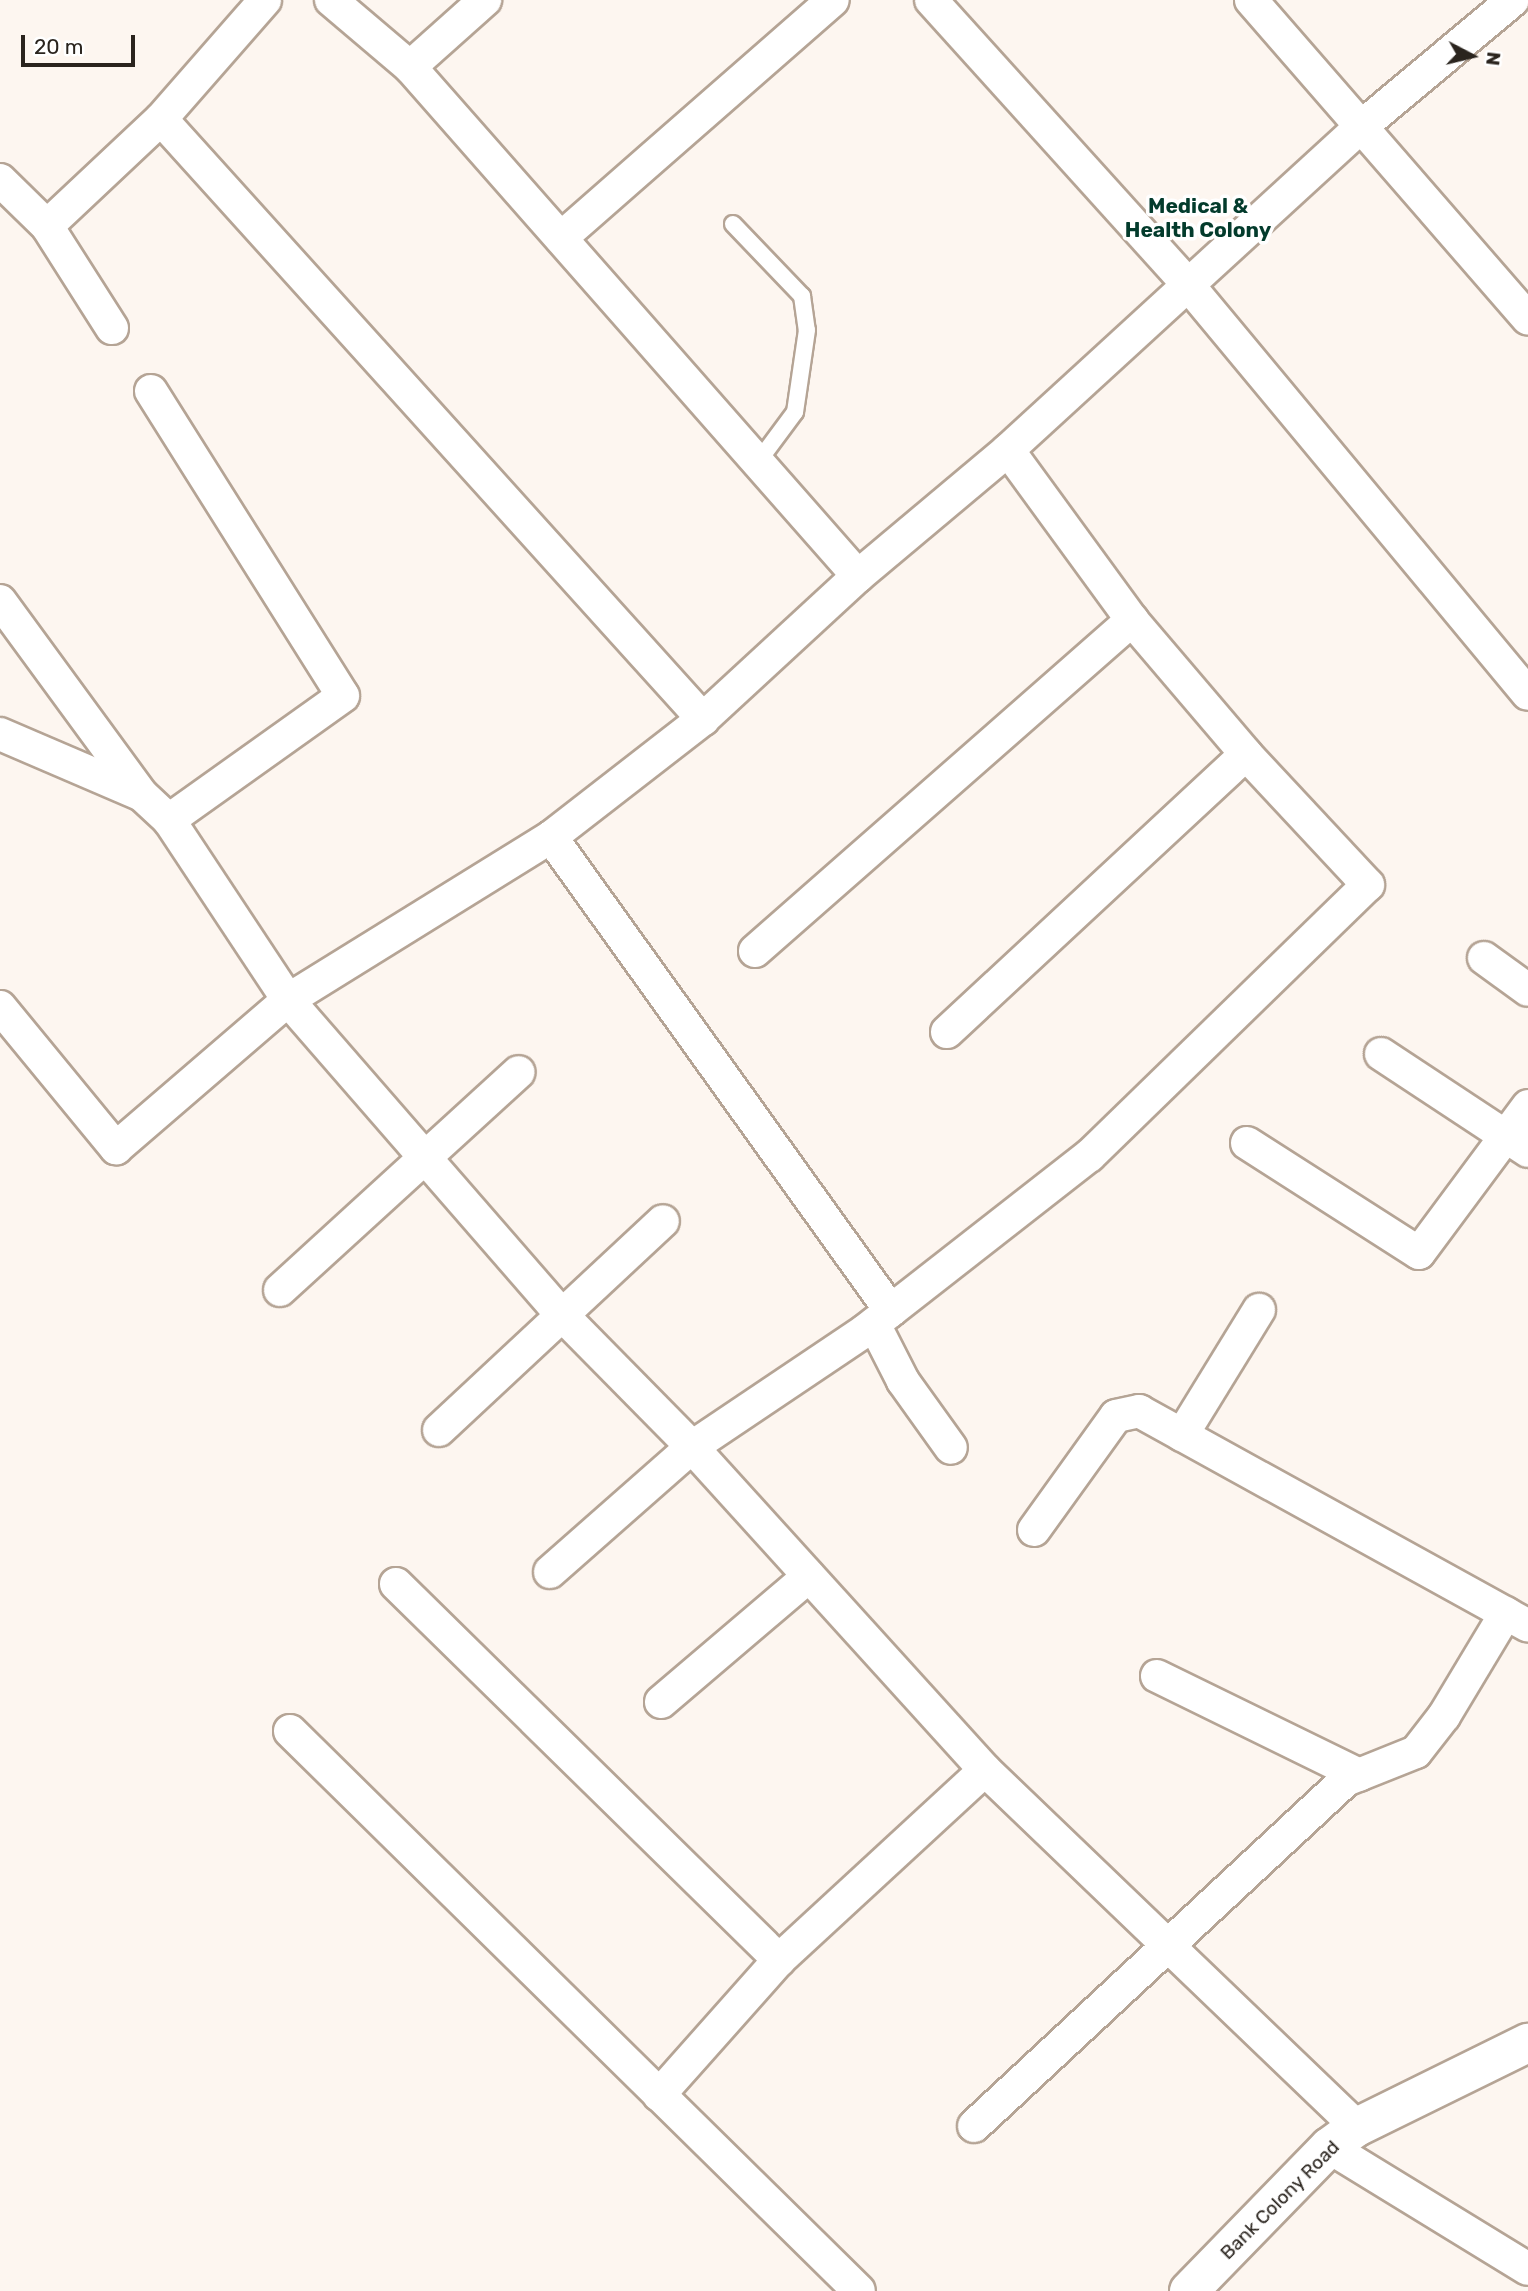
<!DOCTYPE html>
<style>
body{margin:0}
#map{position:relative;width:1528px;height:2291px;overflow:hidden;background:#fdf6f0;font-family:Rubik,sans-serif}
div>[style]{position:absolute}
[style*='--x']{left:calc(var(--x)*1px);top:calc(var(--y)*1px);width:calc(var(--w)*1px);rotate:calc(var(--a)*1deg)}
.roads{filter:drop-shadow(2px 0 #b5a495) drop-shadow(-2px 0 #b5a495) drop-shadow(0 2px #b5a495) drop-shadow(0 -2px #b5a495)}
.service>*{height:16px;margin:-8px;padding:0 8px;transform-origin:8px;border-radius:8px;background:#fff}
.minor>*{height:32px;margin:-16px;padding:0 16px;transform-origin:16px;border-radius:16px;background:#fff}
.tertiary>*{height:38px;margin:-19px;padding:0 19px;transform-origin:19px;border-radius:19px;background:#fff}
span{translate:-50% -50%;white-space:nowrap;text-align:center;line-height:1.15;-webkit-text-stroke:7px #fff;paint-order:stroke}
.street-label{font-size:19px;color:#2a241e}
.neighbourhood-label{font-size:21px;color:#033b2c;font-weight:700}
.north{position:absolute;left:1437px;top:21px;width:70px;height:70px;-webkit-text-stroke:5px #fff;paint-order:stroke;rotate:97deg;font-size:19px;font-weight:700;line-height:28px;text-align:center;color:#2a241e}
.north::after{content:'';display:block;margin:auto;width:24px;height:32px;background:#2a241e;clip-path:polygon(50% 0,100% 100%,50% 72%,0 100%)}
.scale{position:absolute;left:21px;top:35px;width:114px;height:32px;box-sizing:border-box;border:4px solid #2a241e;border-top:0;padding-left:9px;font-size:21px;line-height:24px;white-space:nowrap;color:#2a241e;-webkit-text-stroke:5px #fff;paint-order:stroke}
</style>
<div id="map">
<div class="roads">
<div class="service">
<div style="--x:733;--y:224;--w:100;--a:46.2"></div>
<div style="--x:802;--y:296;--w:34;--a:82"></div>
<div style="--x:807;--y:330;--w:83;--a:98.3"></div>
<div style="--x:795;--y:412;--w:62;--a:126.5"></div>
</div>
<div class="minor">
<div style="--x:331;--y:0;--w:104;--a:40.3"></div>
<div style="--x:410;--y:67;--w:678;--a:48.65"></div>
<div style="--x:931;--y:0;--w:385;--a:47.9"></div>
<div style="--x:1189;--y:286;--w:530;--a:50.28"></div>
<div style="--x:1251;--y:0;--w:422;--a:49"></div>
<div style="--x:410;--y:67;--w:101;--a:-41.8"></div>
<div style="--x:161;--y:119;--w:809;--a:47.91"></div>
<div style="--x:0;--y:180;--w:66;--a:44.4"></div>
<div style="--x:47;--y:226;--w:121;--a:57.5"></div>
<div style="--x:47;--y:226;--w:156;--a:-43.2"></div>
<div style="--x:161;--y:119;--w:158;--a:-48.8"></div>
<div style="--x:561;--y:238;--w:361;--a:-41.2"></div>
<div style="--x:151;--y:391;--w:360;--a:57.8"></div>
<div style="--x:343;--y:696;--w:214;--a:144.5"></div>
<div style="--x:0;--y:601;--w:239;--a:53.8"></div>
<div style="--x:141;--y:794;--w:38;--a:43"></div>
<div style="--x:169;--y:820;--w:216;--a:56.5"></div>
<div style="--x:288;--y:1000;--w:417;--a:49"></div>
<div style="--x:562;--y:1315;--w:185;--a:45.4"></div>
<div style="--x:692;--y:1447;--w:436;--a:47.8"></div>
<div style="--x:985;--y:1770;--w:516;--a:43.82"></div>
<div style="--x:0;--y:734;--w:152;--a:23.2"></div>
<div style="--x:551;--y:837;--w:583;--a:54.35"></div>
<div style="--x:755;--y:951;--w:502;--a:-41.28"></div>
<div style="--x:1484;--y:958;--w:54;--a:36"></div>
<div style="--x:0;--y:1007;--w:183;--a:50.6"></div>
<div style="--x:116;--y:1148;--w:227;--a:-40.7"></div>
<div style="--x:288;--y:1000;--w:309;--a:-31.8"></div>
<div style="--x:551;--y:837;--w:192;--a:-37.8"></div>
<div style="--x:703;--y:719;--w:211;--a:-42.7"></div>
<div style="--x:858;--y:576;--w:196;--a:-40"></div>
<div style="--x:1008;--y:450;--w:478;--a:-42.5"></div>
<div style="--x:1361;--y:127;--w:198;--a:-39.9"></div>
<div style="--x:947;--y:1032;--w:408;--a:-42.9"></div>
<div style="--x:1381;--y:1054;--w:176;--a:33.4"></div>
<div style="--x:1247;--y:1143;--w:204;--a:32.6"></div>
<div style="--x:1419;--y:1253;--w:183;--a:-53.4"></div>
<div style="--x:280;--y:1290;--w:323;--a:-42.4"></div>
<div style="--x:874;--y:1324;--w:64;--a:63"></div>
<div style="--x:903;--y:1381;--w:82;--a:54.4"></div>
<div style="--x:439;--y:1430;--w:306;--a:-43"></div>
<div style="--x:1182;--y:1435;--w:147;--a:-58.4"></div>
<div style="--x:1034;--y:1530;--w:140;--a:-54.3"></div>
<div style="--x:1116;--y:1416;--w:24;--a:-12"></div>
<div style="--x:1139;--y:1411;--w:444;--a:28.9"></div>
<div style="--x:550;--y:1572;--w:189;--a:-41.4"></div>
<div style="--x:692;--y:1447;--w:210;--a:-33.9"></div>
<div style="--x:866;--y:1330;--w:283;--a:-38"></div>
<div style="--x:1089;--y:1156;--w:389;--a:-44.2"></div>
<div style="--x:1368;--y:885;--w:179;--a:-133"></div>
<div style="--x:1246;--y:754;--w:176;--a:-130.4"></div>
<div style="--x:1132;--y:620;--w:210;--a:-126.1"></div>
<div style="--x:396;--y:1584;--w:537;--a:44.47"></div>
<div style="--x:1157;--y:1676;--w:225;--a:26.1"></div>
<div style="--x:661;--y:1702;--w:194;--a:-40.4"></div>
<div style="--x:290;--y:1731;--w:798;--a:44.54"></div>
<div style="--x:659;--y:2095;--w:181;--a:-48.4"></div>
<div style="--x:779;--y:1960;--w:280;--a:-42.7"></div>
<div style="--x:974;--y:2126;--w:508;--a:-42.93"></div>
<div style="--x:1346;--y:1780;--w:75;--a:-21.8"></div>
<div style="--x:1416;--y:1752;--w:46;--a:-52.1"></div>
<div style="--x:1444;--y:1716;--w:120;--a:-59"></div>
<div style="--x:1329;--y:2147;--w:233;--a:31.5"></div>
</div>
<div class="tertiary">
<div style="--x:1189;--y:2291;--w:201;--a:-45.8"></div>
<div style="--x:1329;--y:2147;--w:34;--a:-36"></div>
<div style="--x:1357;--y:2127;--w:191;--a:-26.2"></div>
</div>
</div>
<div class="street-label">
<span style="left:1280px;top:2200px;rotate:-45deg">Bank Colony Road</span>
</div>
<div class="neighbourhood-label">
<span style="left:1198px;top:218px">Medical &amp;<br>Health Colony</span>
</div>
<div class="north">N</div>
<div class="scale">20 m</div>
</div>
